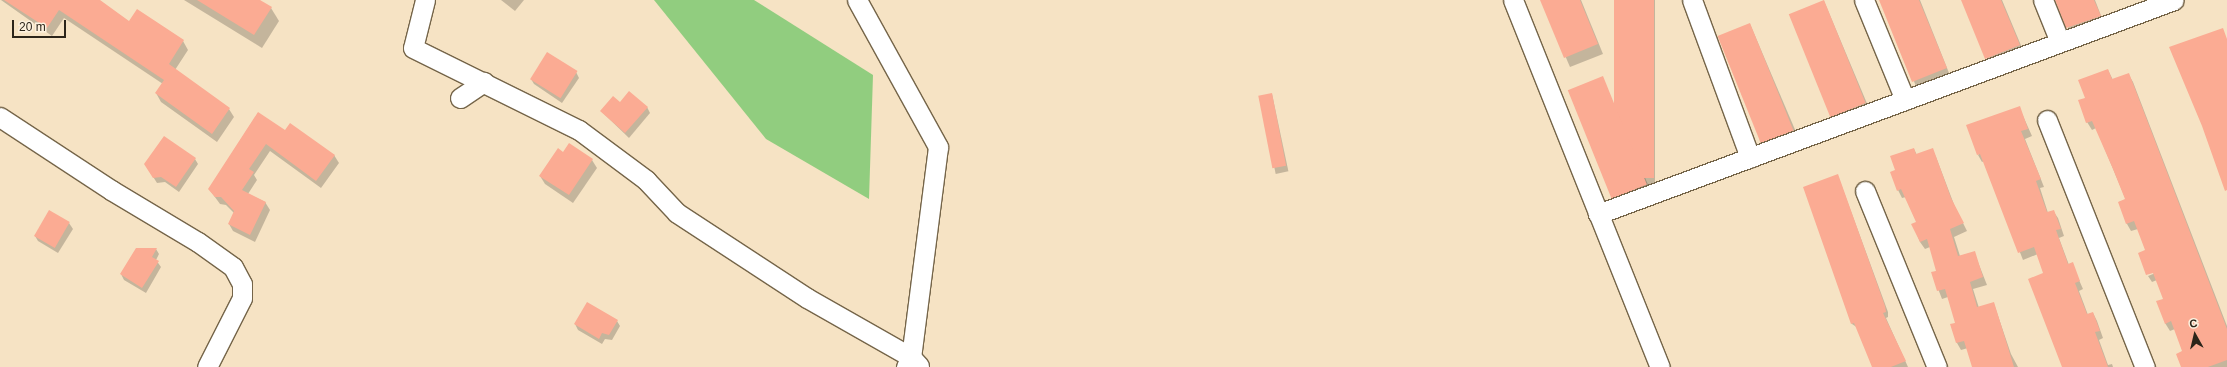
<!DOCTYPE html>
<meta charset="utf-8">
<style>
body{margin:0}
#map{position:relative;width:2227px;height:367px;overflow:hidden;background:#f6e3c4;font-family:Arial,sans-serif}
div>[style]{position:absolute}
[style*='--x']{left:calc(var(--x)*1px);top:calc(var(--y)*1px);width:calc(var(--w)*1px);rotate:calc(var(--a)*1deg)}
.green>*{inset:0;background:#91cd7f}
.shadow>*{inset:0;background:#0003;transform-origin:0 0}
.building>*{inset:0;background:#fbab93;transform-origin:0 0}
.roads{filter:drop-shadow(1px 0 #756549) drop-shadow(-1px 0 #756549) drop-shadow(0 1px #756549) drop-shadow(0 -1px #756549)}
.minor>*{height:19px;margin:-9.5px;padding:0 9.5px;transform-origin:9.5px;border-radius:9.5px;background:#fff}
span{translate:-50% -50%;white-space:nowrap;text-align:center;line-height:1.15;-webkit-text-stroke:4px #fdf1de;paint-order:stroke}
.north{position:absolute;left:2175px;top:315px;width:40px;height:40px;-webkit-text-stroke:3px #fdf1de;paint-order:stroke;rotate:352deg;font-size:11px;font-weight:700;line-height:16px;text-align:center;color:#2c251a}
.north::after{content:'';display:block;margin:auto;width:14px;height:18px;background:#2c251a;clip-path:polygon(50% 0,100% 100%,50% 72%,0 100%)}
.scale{position:absolute;left:12px;top:20px;width:54px;height:18px;box-sizing:border-box;border:2px solid #2c251a;border-top:0;padding-left:5px;font-size:12px;line-height:14px;white-space:nowrap;color:#2c251a;-webkit-text-stroke:3px #fdf1de;paint-order:stroke}
</style>
<div id="map">
<div class="green">
<div style="clip-path:polygon(654px 0,754px 0,873px 75px,869px 199px,766px 139px)"></div>
</div>
<div class="shadow">
<div style="clip-path:polygon(1px 0,99px 0,129px 22px,183px 41px,188px 50px,175px 70px,229px 109px,234px 117px,217px 142px,161px 102px,156px 93px,163px 84px,64px 18px,52px 36px)"></div>
<div style="clip-path:polygon(184px 0,258px 0,271px 8px,279px 21px,262px 48px)"></div>
<div style="clip-path:polygon(501px 0,524px 0,515px 11px)"></div>
<div style="clip-path:polygon(1541px 0,1581px 0,1603px 54px,1570px 67px)"></div>
<div style="left:1615px;top:0;width:40px;height:189px"></div>
<div style="clip-path:polygon(1880px 0,1920px 0,1951px 78px,1918px 91px)"></div>
<div style="clip-path:polygon(1962px 0,2002px 0,2025px 55px,1991px 68px)"></div>
<div style="clip-path:polygon(2056px 0,2095px 0,2105px 26px,2073px 38px)"></div>
<div style="clip-path:polygon(1824px 1px,1871px 113px,1837px 125px,1832px 115px)"></div>
<div style="clip-path:polygon(1750px 24px,1799px 139px,1765px 152px,1760px 142px)"></div>
<div style="clip-path:polygon(2108px 70px,2113px 80px,2128px 74px,2133px 82px,2227px 326px,2227px 367px,2182px 367px,2183px 352px,2175px 329px,2170px 331px,2165px 323px,2164px 299px,2157px 280px,2152px 282px,2148px 276px,2158px 272px,2146px 251px,2138px 229px,2131px 231px,2127px 224px,2119px 202px,2126px 200px,2096px 128px,2092px 130px,2087px 122px,2086px 98px)"></div>
<div style="clip-path:polygon(576px 72px,579px 78px,562px 103px,534px 84px,531px 79px)"></div>
<div style="clip-path:polygon(1602px 77px,1652px 194px,1618px 206px,1613px 197px)"></div>
<div style="left:1272px;top:94px;width:79px;height:13px;rotate:78deg"></div>
<div style="clip-path:polygon(620px 103px,647px 107px,650px 113px,629px 138px,601px 111px)"></div>
<div style="clip-path:polygon(2019px 107px,2032px 136px,2025px 139px,2044px 187px,2040px 188px,2048px 213px,2053px 211px,2058px 218px,2064px 236px,2059px 238px,2069px 265px,2072px 264px,2083px 289px,2079px 291px,2088px 315px,2093px 313px,2097px 321px,2103px 338px,2099px 340px,2108px 365px,2112px 364px,2113px 367px,2063px 367px,2045px 274px,2038px 254px,2023px 260px,1984px 161px,1982px 162px,1978px 155px)"></div>
<div style="clip-path:polygon(258px 113px,285px 131px,334px 155px,339px 163px,321px 188px,270px 151px,254px 175px,257px 180px,248px 194px,265px 202px,270px 210px,255px 242px,233px 231px,229px 224px,234px 213px,226px 205px,220px 204px,209px 189px)"></div>
<div style="clip-path:polygon(1914px 149px,1917px 155px,1932px 149px,1936px 157px,1955px 207px,1967px 231px,1954px 237px,1960px 256px,1974px 252px,1987px 285px,1973px 289px,1979px 308px,1994px 304px,2011px 354px,2018px 367px,1973px 367px,1968px 348px,1961px 350px,1957px 343px,1951px 325px,1956px 323px,1948px 297px,1942px 299px,1932px 273px,1937px 271px,1930px 247px,1925px 249px,1920px 242px,1913px 225px,1917px 223px,1906px 197px,1902px 198px,1898px 190px,1896px 171px)"></div>
<div style="clip-path:polygon(563px 153px,592px 160px,597px 168px,573px 203px,545px 184px,540px 176px)"></div>
<div style="clip-path:polygon(195px 159px,198px 164px,179px 192px,165px 182px,157px 183px,145px 164px)"></div>
<div style="clip-path:polygon(1838px 176px,1888px 312px,1888px 317px,1886px 318px,1908px 367px,1874px 367px,1858px 328px,1852px 324px)"></div>
<div style="clip-path:polygon(69px 223px,73px 229px,58px 253px,38px 241px,35px 236px)"></div>
<div style="clip-path:polygon(136px 249px,156px 249px,159px 254px,156px 260px,161px 267px,146px 293px,124px 280px,121px 274px)"></div>
<div style="clip-path:polygon(617px 321px,620px 326px,612px 340px,605px 339px,602px 344px,578px 330px,575px 324px)"></div>
</div>
<div class="building">
<div style="clip-path:polygon(4px 0,100px 0,129px 21px,137px 9px,184px 40px,169px 64px,230px 108px,212px 134px,155px 93px,164px 80px,59px 10px,47px 28px)"></div>
<div style="clip-path:polygon(197px 0,260px 0,272px 7px,254px 35px)"></div>
<div style="clip-path:polygon(1540px 0,1580px 0,1598px 44px,1564px 58px)"></div>
<div style="left:1614px;top:0;width:40px;height:178px"></div>
<div style="left:1824px;top:0;width:111px;height:38px;rotate:68deg"></div>
<div style="clip-path:polygon(1879px 0,1919px 0,1947px 68px,1912px 82px)"></div>
<div style="clip-path:polygon(1961px 0,2001px 0,2020px 45px,1985px 59px)"></div>
<div style="clip-path:polygon(2055px 0,2094px 0,2101px 16px,2066px 28px)"></div>
<div style="left:1750px;top:23px;width:116px;height:35px;rotate:68deg"></div>
<div style="clip-path:polygon(2223px 28px,2227px 39px,2227px 190px,2225px 191px,2202px 126px,2169px 47px)"></div>
<div style="left:547px;top:52px;width:36px;height:32px;rotate:32deg"></div>
<div style="clip-path:polygon(2108px 69px,2112px 79px,2129px 73px,2227px 329px,2227px 360px,2208px 367px,2181px 367px,2176px 354px,2182px 351px,2171px 321px,2165px 324px,2156px 301px,2163px 299px,2153px 273px,2146px 275px,2138px 253px,2145px 250px,2134px 221px,2126px 224px,2118px 202px,2125px 199px,2113px 169px,2092px 121px,2086px 123px,2078px 100px,2085px 98px,2078px 80px)"></div>
<div style="left:1603px;top:76px;width:117px;height:38px;rotate:68deg"></div>
<div style="clip-path:polygon(629px 91px,648px 107px,625px 133px,600px 111px,613px 96px,620px 102px)"></div>
<div style="left:1272px;top:93px;width:74px;height:14px;rotate:79deg"></div>
<div style="clip-path:polygon(2020px 106px,2028px 129px,2021px 131px,2041px 179px,2036px 181px,2047px 212px,2054px 210px,2061px 229px,2056px 230px,2068px 264px,2073px 262px,2080px 281px,2075px 283px,2087px 314px,2093px 312px,2100px 331px,2095px 332px,2108px 367px,2062px 367px,2028px 279px,2043px 273px,2034px 247px,2018px 253px,1980px 154px,1977px 155px,1966px 125px)"></div>
<div style="clip-path:polygon(258px 112px,285px 130px,290px 123px,335px 155px,316px 181px,266px 144px,249px 169px,254px 172px,242px 190px,266px 202px,250px 235px,228px 224px,234px 211px,221px 197px,215px 197px,208px 189px)"></div>
<div style="clip-path:polygon(164px 136px,196px 158px,176px 187px,161px 177px,153px 178px,144px 164px)"></div>
<div style="clip-path:polygon(569px 143px,593px 159px,569px 195px,539px 176px,558px 148px,563px 152px)"></div>
<div style="clip-path:polygon(1914px 148px,1916px 154px,1933px 148px,1951px 198px,1964px 223px,1950px 229px,1958px 256px,1975px 251px,1983px 277px,1970px 282px,1977px 307px,1994px 302px,2014px 367px,1972px 367px,1964px 341px,1956px 343px,1950px 324px,1955px 323px,1945px 289px,1937px 291px,1931px 272px,1936px 271px,1927px 239px,1920px 242px,1911px 224px,1916px 222px,1901px 189px,1897px 191px,1890px 172px,1895px 170px,1890px 156px)"></div>
<div style="clip-path:polygon(1838px 174px,1885px 306px,1886px 312px,1883px 313px,1906px 361px,1891px 367px,1872px 367px,1854px 323px,1851px 324px,1803px 187px)"></div>
<div style="left:49px;top:210px;width:24px;height:30px;rotate:30deg"></div>
<div style="clip-path:polygon(136px 248px,157px 248px,152px 257px,159px 261px,142px 288px,120px 274px)"></div>
<div style="clip-path:polygon(587px 302px,618px 320px,609px 335px,602px 333px,599px 339px,574px 324px)"></div>
</div>
<div class="roads">
<div class="minor">
<div style="--x:425;--y:0;--w:49;--a:104"></div>
<div style="--x:413;--y:48;--w:185;--a:26.3"></div>
<div style="--x:579;--y:130;--w:84;--a:36.7"></div>
<div style="--x:646;--y:180;--w:45;--a:46.8"></div>
<div style="--x:677;--y:213;--w:155;--a:33.2"></div>
<div style="--x:807;--y:298;--w:120;--a:29.6"></div>
<div style="--x:911;--y:357;--w:11;--a:117"></div>
<div style="--x:857;--y:0;--w:168;--a:61.1"></div>
<div style="--x:938;--y:147;--w:212;--a:97.3"></div>
<div style="--x:911;--y:357;--w:12;--a:48"></div>
<div style="--x:1513;--y:0;--w:395;--a:68.2"></div>
<div style="--x:1692;--y:0;--w:168;--a:69.8"></div>
<div style="--x:1864;--y:0;--w:108;--a:67.7"></div>
<div style="--x:2043;--y:0;--w:45;--a:68"></div>
<div style="--x:460;--y:98;--w:29;--a:-34"></div>
<div style="--x:0;--y:117;--w:133;--a:33.3"></div>
<div style="--x:111;--y:190;--w:101;--a:30.9"></div>
<div style="--x:198;--y:242;--w:43;--a:35.5"></div>
<div style="--x:233;--y:267;--w:19;--a:62"></div>
<div style="--x:242;--y:284;--w:14;--a:90"></div>
<div style="--x:242;--y:298;--w:77;--a:116.9"></div>
<div style="--x:2047;--y:120;--w:266;--a:68.4"></div>
<div style="--x:1865;--y:191;--w:190;--a:67.8"></div>
<div style="--x:1598;--y:214;--w:614;--a:-20.38"></div>
</div>
</div>
<div class="north">С</div>
<div class="scale">20 m</div>
</div>
